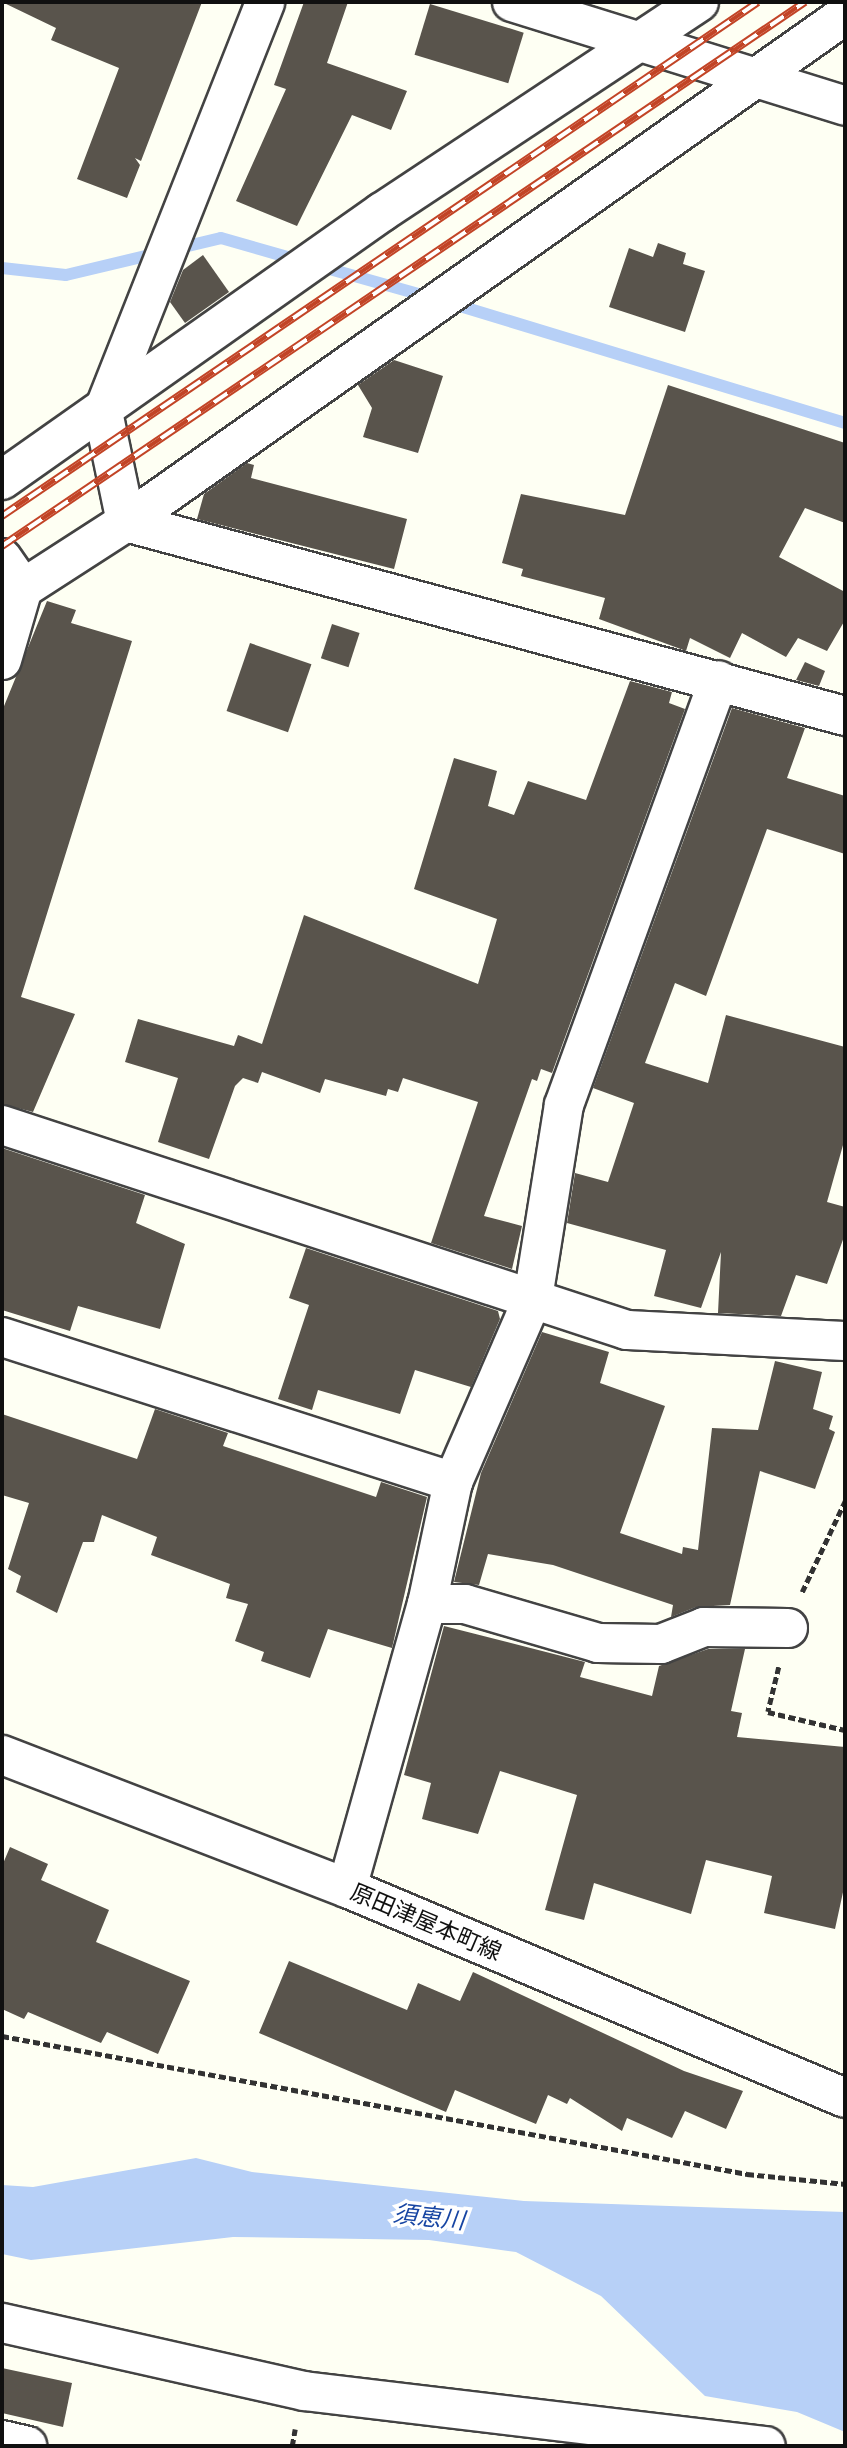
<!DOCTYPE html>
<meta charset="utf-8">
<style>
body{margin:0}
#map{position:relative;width:847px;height:2448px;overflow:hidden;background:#fefff3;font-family:"Libre Baskerville","Noto Sans JP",serif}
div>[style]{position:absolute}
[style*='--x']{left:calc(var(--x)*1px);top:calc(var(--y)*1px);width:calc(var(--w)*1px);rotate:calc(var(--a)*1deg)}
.water>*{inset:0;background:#b7d0f7}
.stream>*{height:12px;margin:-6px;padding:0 6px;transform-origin:6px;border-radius:6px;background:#b7d0f7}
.building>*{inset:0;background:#59544c;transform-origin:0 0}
.path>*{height:4.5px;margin-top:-2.25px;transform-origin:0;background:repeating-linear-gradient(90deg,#323232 0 7px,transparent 0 10.5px)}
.roads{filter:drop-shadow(2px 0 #434343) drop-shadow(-2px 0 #434343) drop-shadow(0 2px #434343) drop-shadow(0 -2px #434343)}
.minor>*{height:38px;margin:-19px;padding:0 19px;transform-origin:19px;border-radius:19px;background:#fff}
.rail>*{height:8px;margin-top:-4px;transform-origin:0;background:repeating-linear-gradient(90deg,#fff 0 16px,#c24426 0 32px);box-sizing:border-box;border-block:2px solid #c24426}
span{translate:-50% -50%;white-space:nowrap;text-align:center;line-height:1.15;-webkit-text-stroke:7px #fff;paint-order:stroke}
.street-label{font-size:23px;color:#101010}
.water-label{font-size:24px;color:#1745a3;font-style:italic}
.frame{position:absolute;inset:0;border:4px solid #101010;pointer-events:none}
</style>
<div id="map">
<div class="water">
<div style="clip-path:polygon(196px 2158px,252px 2172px,524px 2201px,845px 2212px,845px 2432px,797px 2412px,705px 2396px,601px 2296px,516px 2252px,429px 2240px,233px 2237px,31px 2260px,2px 2254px,2px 2185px,33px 2187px)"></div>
</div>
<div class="stream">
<div style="--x:319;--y:266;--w:118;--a:15.7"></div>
<div style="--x:2;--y:268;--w:64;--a:6.2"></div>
<div style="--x:66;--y:275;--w:159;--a:-13.4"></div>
<div style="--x:221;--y:238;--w:83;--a:16"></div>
<div style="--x:450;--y:303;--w:413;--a:16.9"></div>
</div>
<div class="building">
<div style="clip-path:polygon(2px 2px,202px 2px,141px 161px,135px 158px,140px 165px,127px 198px,77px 179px,119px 68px,51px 40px,56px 28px)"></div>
<div style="clip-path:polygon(304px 2px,348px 2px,327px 63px,407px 91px,391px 130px,352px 115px,297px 226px,236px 201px,286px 89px,274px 85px)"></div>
<div style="left:430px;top:4px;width:98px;height:53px;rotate:17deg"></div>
<div style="clip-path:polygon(658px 243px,686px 253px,683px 264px,705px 271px,685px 332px,609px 307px,629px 248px,653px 257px)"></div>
<div style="clip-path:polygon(203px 255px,229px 292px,185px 323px,170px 302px,183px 270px)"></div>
<div style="clip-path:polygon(394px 360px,443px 376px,418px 453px,363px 437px,372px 408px,358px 385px)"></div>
<div style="clip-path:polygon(668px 385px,845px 443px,845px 523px,805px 508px,779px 557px,845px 592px,845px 620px,827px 651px,798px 638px,786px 657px,742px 633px,730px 658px,690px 638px,686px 651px,599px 619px,605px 598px,521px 576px,523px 569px,502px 563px,521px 494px,625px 515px)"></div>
<div style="clip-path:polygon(247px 463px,254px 465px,251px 478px,407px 519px,394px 569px,197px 519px,204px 494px)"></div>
<div style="clip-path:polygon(47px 601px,76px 610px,71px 623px,132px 641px,21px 997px,75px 1014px,33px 1112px,2px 1104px,2px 711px)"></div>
<div style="left:332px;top:624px;width:29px;height:36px;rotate:18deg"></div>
<div style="left:250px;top:643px;width:65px;height:72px;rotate:19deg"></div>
<div style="clip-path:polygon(805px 662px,825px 671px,819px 686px,796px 680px)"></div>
<div style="clip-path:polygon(630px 681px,672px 692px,669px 703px,685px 709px,552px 1073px,541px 1069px,537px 1081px,532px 1079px,484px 1216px,522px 1226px,512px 1269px,431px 1243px,478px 1102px,403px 1078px,398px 1092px,388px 1089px,386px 1096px,325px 1079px,320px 1093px,262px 1072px,258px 1083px,243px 1078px,235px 1086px,209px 1159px,158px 1142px,178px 1078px,125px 1062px,138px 1019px,234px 1046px,238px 1035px,262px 1044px,304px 915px,478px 984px,497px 919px,414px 889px,454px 758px,497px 771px,488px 806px,514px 815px,528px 781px,586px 800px)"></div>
<div style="clip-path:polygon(732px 708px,805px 728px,787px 778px,845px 796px,845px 854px,767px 829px,706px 996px,675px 983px,645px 1063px,708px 1083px,726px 1015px,845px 1047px,845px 1138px,827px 1202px,845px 1207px,845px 1234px,827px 1284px,796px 1275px,781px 1316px,718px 1313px,721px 1252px,701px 1308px,654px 1296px,666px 1250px,567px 1223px,575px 1173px,608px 1182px,611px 1173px,634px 1103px,593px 1088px)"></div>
<div style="clip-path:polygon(2px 1148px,145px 1195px,136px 1223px,185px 1244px,160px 1329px,78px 1306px,70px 1331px,2px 1310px)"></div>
<div style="clip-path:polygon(306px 1248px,498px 1311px,500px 1319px,471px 1387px,415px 1370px,400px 1414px,318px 1390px,312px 1410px,278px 1399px,309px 1305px,289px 1298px)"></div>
<div style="clip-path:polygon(542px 1332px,609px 1352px,600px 1383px,665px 1406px,620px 1533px,682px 1554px,683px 1547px,698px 1550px,712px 1428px,758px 1430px,775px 1361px,822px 1372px,813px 1409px,833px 1416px,829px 1429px,835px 1432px,815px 1489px,760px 1471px,730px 1605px,696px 1607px,671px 1617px,673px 1605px,553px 1565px,488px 1554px,479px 1585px,454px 1582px,481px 1473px)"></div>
<div style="clip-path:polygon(155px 1409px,228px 1433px,223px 1446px,376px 1497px,381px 1482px,427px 1497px,392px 1648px,328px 1629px,310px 1678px,261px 1661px,264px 1652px,235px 1641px,248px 1604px,226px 1598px,230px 1584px,151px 1555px,157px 1537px,102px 1515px,94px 1542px,83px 1542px,57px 1613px,16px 1592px,21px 1576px,8px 1569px,29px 1503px,2px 1495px,2px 1414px,137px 1459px)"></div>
<div style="clip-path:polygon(444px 1626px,585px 1662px,580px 1677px,652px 1696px,659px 1666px,708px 1649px,745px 1649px,731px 1711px,742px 1713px,737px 1737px,845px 1747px,845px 1883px,835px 1929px,764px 1913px,772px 1876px,706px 1860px,691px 1914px,594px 1883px,584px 1920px,545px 1910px,577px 1795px,500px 1771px,478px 1834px,422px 1819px,431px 1783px,404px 1775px)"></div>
<div style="clip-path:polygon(10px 1847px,48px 1864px,41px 1880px,109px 1910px,96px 1942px,190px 1981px,158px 2054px,107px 2032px,101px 2043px,28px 2012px,24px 2019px,2px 2009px,2px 1866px)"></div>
<div style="clip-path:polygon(289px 1961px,407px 2010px,418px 1983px,460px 2001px,473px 1972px,684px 2071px,743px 2091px,726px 2129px,685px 2111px,672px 2138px,627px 2118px,622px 2131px,570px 2098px,567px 2104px,548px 2095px,536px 2124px,455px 2090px,446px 2112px,259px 2033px)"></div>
<div style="clip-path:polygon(2px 2368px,72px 2383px,63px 2427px,2px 2413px)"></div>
</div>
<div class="path">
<div style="--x:802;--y:1592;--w:101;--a:-64.7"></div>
<div style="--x:779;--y:1667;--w:46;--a:103.7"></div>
<div style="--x:768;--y:1712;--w:79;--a:13.2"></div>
<div style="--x:2;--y:2036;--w:758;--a:10.49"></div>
<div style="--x:747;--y:2174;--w:99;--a:5.8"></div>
<div style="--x:292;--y:2446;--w:17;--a:-80"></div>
</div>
<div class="roads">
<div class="minor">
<div style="--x:512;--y:2;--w:349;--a:17.3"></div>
<div style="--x:2;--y:480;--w:465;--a:-35.2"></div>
<div style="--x:382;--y:212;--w:380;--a:-33.5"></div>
<div style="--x:126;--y:522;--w:745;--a:15.1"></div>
<div style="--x:126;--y:522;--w:112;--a:-101.8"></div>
<div style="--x:103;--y:412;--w:441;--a:-68.4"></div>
<div style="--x:2;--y:558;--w:37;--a:55"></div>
<div style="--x:2;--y:602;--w:148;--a:-32.8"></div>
<div style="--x:126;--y:522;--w:880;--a:-35.19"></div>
<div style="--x:2;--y:660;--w:75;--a:-73.7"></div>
<div style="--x:2;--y:1125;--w:658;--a:18.16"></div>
<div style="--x:627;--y:1330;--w:218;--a:2.9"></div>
<div style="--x:2;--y:1337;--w:474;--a:17.8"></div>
<div style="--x:427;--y:1604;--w:38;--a:0"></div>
<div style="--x:465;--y:1604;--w:139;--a:16.3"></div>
<div style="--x:598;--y:1643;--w:63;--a:0.9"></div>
<div style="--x:661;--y:1644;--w:46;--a:-21.6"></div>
<div style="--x:704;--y:1627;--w:84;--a:0.7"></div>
<div style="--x:2;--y:1755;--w:370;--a:21.1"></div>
<div style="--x:347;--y:1888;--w:540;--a:22.86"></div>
<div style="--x:347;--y:1888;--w:295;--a:-74.3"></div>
<div style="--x:427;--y:1604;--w:125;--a:-78"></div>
<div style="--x:453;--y:1482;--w:201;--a:-66.5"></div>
<div style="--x:533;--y:1298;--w:195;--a:-80.9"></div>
<div style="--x:564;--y:1105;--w:452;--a:-70"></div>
<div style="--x:2;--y:2323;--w:310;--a:12.7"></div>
<div style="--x:304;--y:2391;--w:465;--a:6.8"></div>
<div style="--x:2;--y:2440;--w:26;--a:13"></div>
</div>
</div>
<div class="rail">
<div style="--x:2;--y:516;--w:914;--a:-34.21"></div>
<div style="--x:2;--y:546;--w:970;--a:-34.12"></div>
</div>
<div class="street-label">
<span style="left:426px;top:1922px;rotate:23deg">原田津屋本町線</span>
</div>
<div class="water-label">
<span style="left:429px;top:2217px;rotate:6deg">須恵川</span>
</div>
<div class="frame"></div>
</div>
